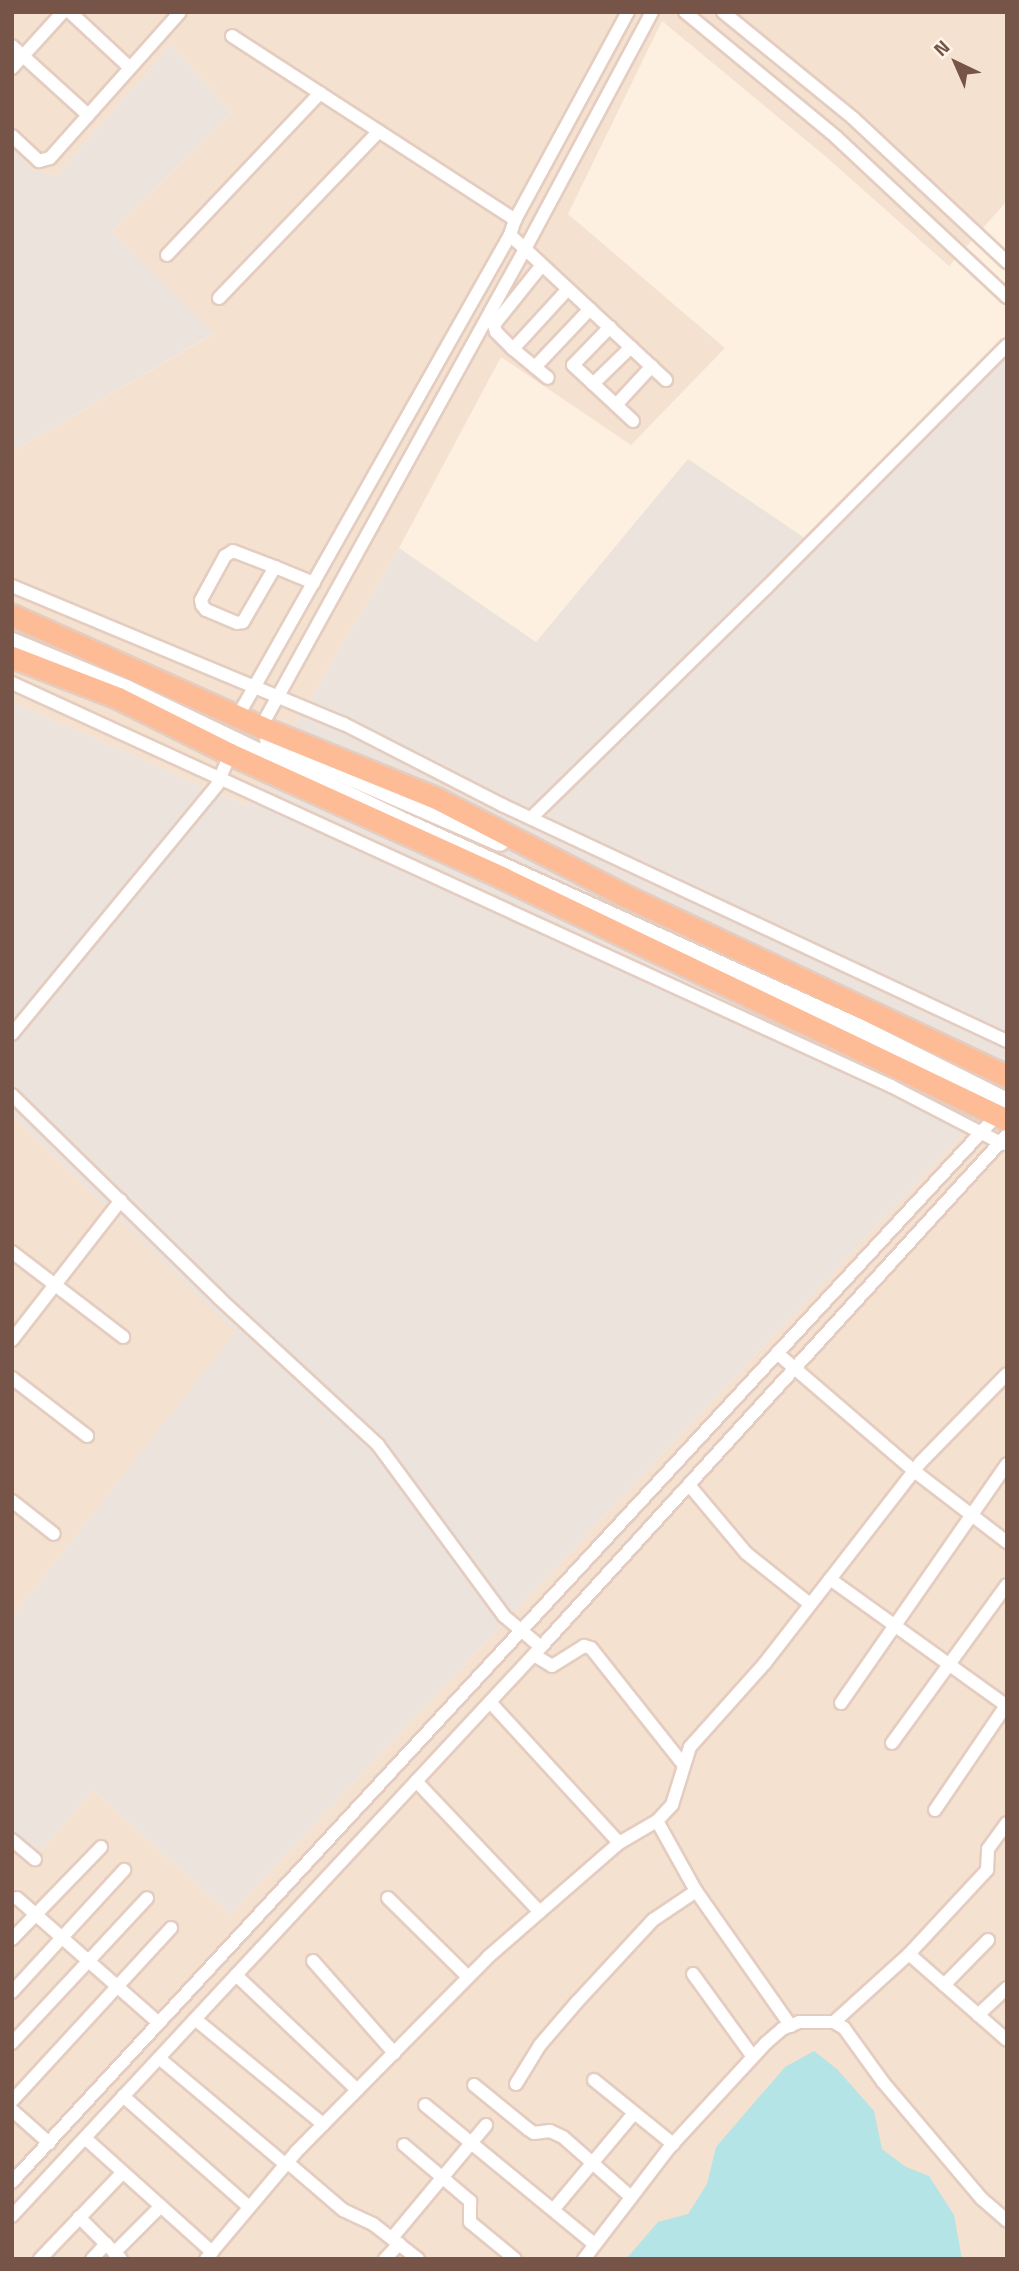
<!DOCTYPE html>
<style>
body{margin:0}
#map{position:relative;width:1019px;height:2271px;overflow:hidden;background:#fdf0e1;font-family:"Titillium Web",sans-serif}
div>[style]{position:absolute}
[style*='--x']{left:calc(var(--x)*1px);top:calc(var(--y)*1px);width:calc(var(--w)*1px);rotate:calc(var(--a)*1deg)}
.residential>*{inset:0;background:#f5e1cf}
.industrial>*{inset:0;background:#ece3dd}
.water>*{inset:0;background:#b5e4e7}
.roads{filter:drop-shadow(2px 0 #e4cdc0) drop-shadow(-2px 0 #e4cdc0) drop-shadow(0 2px #e4cdc0) drop-shadow(0 -2px #e4cdc0)}
.minor>*{height:12px;margin:-6px;padding:0 6px;transform-origin:6px;border-radius:6px;background:#fff}
.secondary>*{height:18px;margin:-9px;padding:0 9px;transform-origin:9px;border-radius:9px;background:#fff}
.trunk>*{height:21px;margin:-10.5px;padding:0 10.5px;transform-origin:10.5px;border-radius:10.5px;background:#fdbb96}
span{translate:-50% -50%;white-space:nowrap;text-align:center;line-height:1.15;-webkit-text-stroke:5px #fff4e8;paint-order:stroke}
.frame{position:absolute;inset:0;border:14px solid #765447;pointer-events:none}
.north{position:absolute;left:921px;top:28px;width:70px;height:70px;-webkit-text-stroke:5px #fff4e8;paint-order:stroke;rotate:316deg;font-size:19px;font-weight:700;line-height:28px;text-align:center;color:#765447}
.north::after{content:'';display:block;margin:auto;width:24px;height:32px;background:#765447;clip-path:polygon(50% 0,100% 100%,50% 72%,0 100%)}
</style>
<div id="map">
<div class="residential">
<div style="clip-path:polygon(12px 12px,1007px 12px,1007px 201px,949px 266px,825px 156px,662px 21px,568px 214px,725px 348px,631px 445px,501px 357px,399px 548px,247px 806px,12px 702px,12px 452px,213px 334px,112px 231px,232px 113px,171px 45px,56px 176px,35px 171px,12px 150px)"></div>
<div style="clip-path:polygon(1007px 1087px,1007px 2259px,12px 2259px,12px 1829px,40px 1852px,93px 1790px,230px 1914px)"></div>
<div style="clip-path:polygon(12px 1115px,236px 1332px,12px 1617px)"></div>
</div>
<div class="industrial">
<div style="clip-path:polygon(171px 45px,232px 113px,112px 231px,214px 333px,12px 452px,12px 150px,35px 171px,56px 176px)"></div>
<div style="clip-path:polygon(1007px 347px,1007px 1087px,230px 1914px,93px 1790px,40px 1852px,12px 1829px,12px 1617px,235px 1332px,12px 1115px,12px 702px,247px 806px,399px 548px,536px 642px,688px 459px,815px 545px)"></div>
</div>
<div class="water">
<div style="clip-path:polygon(814px 2051px,837px 2069px,874px 2111px,882px 2149px,906px 2167px,929px 2176px,954px 2215px,962px 2259px,626px 2259px,658px 2222px,688px 2214px,707px 2184px,716px 2147px,785px 2067px)"></div>
</div>
<div class="roads">
<div class="minor">
<div style="--x:70;--y:12;--w:82;--a:43"></div>
<div style="--x:685;--y:12;--w:196;--a:39.6"></div>
<div style="--x:836;--y:137;--w:234;--a:43.1"></div>
<div style="--x:723;--y:12;--w:168;--a:39.2"></div>
<div style="--x:853;--y:118;--w:211;--a:43.1"></div>
<div style="--x:232;--y:36;--w:338;--a:33"></div>
<div style="--x:12;--y:46;--w:103;--a:42.2"></div>
<div style="--x:12;--y:68;--w:76;--a:-47.7"></div>
<div style="--x:12;--y:136;--w:37;--a:43"></div>
<div style="--x:39;--y:161;--w:11;--a:-15"></div>
<div style="--x:50;--y:158;--w:195;--a:-48.3"></div>
<div style="--x:510;--y:235;--w:213;--a:42.9"></div>
<div style="--x:167;--y:255;--w:223;--a:-46.6"></div>
<div style="--x:542;--y:265;--w:77;--a:128.7"></div>
<div style="--x:494;--y:325;--w:7;--a:74"></div>
<div style="--x:496;--y:332;--w:24;--a:45"></div>
<div style="--x:513;--y:349;--w:45;--a:39.6"></div>
<div style="--x:219;--y:298;--w:231;--a:-46.2"></div>
<div style="--x:610;--y:327;--w:53;--a:134.2"></div>
<div style="--x:573;--y:365;--w:82;--a:43"></div>
<div style="--x:513;--y:349;--w:81;--a:-47.5"></div>
<div style="--x:535;--y:367;--w:80;--a:-46.5"></div>
<div style="--x:593;--y:384;--w:53;--a:-44.2"></div>
<div style="--x:616;--y:405;--w:53;--a:-47.3"></div>
<div style="--x:275;--y:567;--w:64;--a:120.2"></div>
<div style="--x:243;--y:622;--w:6;--a:171"></div>
<div style="--x:237;--y:623;--w:34;--a:-157"></div>
<div style="--x:206;--y:610;--w:6;--a:-129"></div>
<div style="--x:202;--y:605;--w:5;--a:-101"></div>
<div style="--x:201;--y:600;--w:50;--a:-61.4"></div>
<div style="--x:225;--y:556;--w:9;--a:-32"></div>
<div style="--x:233;--y:551;--w:45;--a:20.9"></div>
<div style="--x:275;--y:567;--w:42;--a:22.3"></div>
<div style="--x:12;--y:586;--w:360;--a:22.6"></div>
<div style="--x:344;--y:724;--w:178;--a:27.1"></div>
<div style="--x:502;--y:805;--w:557;--a:25.05"></div>
<div style="--x:12;--y:683;--w:967;--a:24.63"></div>
<div style="--x:891;--y:1086;--w:126;--a:27.4"></div>
<div style="--x:239;--y:714;--w:550;--a:-60.5"></div>
<div style="--x:510;--y:235;--w:16;--a:-72"></div>
<div style="--x:515;--y:220;--w:237;--a:-61.5"></div>
<div style="--x:261;--y:727;--w:546;--a:-61.09"></div>
<div style="--x:525;--y:249;--w:269;--a:-61.8"></div>
<div style="--x:531;--y:818;--w:329;--a:-44.4"></div>
<div style="--x:766;--y:588;--w:342;--a:-45.2"></div>
<div style="--x:12;--y:1034;--w:323;--a:-50.5"></div>
<div style="--x:217;--y:785;--w:34;--a:-67"></div>
<div style="--x:12;--y:1095;--w:291;--a:44.4"></div>
<div style="--x:220;--y:1299;--w:215;--a:42.7"></div>
<div style="--x:378;--y:1445;--w:212;--a:53.6"></div>
<div style="--x:504;--y:1616;--w:48;--a:40"></div>
<div style="--x:12;--y:1252;--w:140;--a:37.4"></div>
<div style="--x:12;--y:1340;--w:177;--a:-52.1"></div>
<div style="--x:777;--y:1353;--w:181;--a:40.7"></div>
<div style="--x:914;--y:1471;--w:117;--a:37.4"></div>
<div style="--x:12;--y:1378;--w:95;--a:37.7"></div>
<div style="--x:689;--y:1485;--w:89;--a:50"></div>
<div style="--x:746;--y:1553;--w:82;--a:38.6"></div>
<div style="--x:12;--y:1501;--w:53;--a:38.2"></div>
<div style="--x:830;--y:1579;--w:218;--a:35.7"></div>
<div style="--x:534;--y:1655;--w:21;--a:31"></div>
<div style="--x:552;--y:1666;--w:38;--a:-32"></div>
<div style="--x:584;--y:1646;--w:7;--a:16"></div>
<div style="--x:591;--y:1648;--w:148;--a:51.6"></div>
<div style="--x:490;--y:1702;--w:191;--a:47.5"></div>
<div style="--x:841;--y:1703;--w:291;--a:-55.2"></div>
<div style="--x:892;--y:1743;--w:195;--a:-54"></div>
<div style="--x:416;--y:1781;--w:180;--a:46.6"></div>
<div style="--x:935;--y:1810;--w:128;--a:-55.8"></div>
<div style="--x:657;--y:1821;--w:80;--a:60.9"></div>
<div style="--x:696;--y:1891;--w:165;--a:54.9"></div>
<div style="--x:12;--y:1840;--w:30;--a:40"></div>
<div style="--x:17;--y:1898;--w:189;--a:41.4"></div>
<div style="--x:388;--y:1898;--w:112;--a:44.6"></div>
<div style="--x:12;--y:1939;--w:128;--a:-45.9"></div>
<div style="--x:909;--y:1954;--w:130;--a:41.3"></div>
<div style="--x:313;--y:1961;--w:123;--a:48.6"></div>
<div style="--x:693;--y:1974;--w:102;--a:54.1"></div>
<div style="--x:236;--y:1975;--w:167;--a:43.5"></div>
<div style="--x:944;--y:1985;--w:63;--a:-45.6"></div>
<div style="--x:12;--y:1992;--w:166;--a:-47.4"></div>
<div style="--x:978;--y:2015;--w:40;--a:-43"></div>
<div style="--x:195;--y:2019;--w:166;--a:39.4"></div>
<div style="--x:834;--y:2022;--w:101;--a:-42.2"></div>
<div style="--x:909;--y:1954;--w:115;--a:-47.1"></div>
<div style="--x:987;--y:1870;--w:21;--a:-87"></div>
<div style="--x:988;--y:1849;--w:32;--a:-54"></div>
<div style="--x:12;--y:2043;--w:198;--a:-47"></div>
<div style="--x:159;--y:2058;--w:165;--a:40.1"></div>
<div style="--x:594;--y:2080;--w:102;--a:39"></div>
<div style="--x:516;--y:2084;--w:46;--a:-58.4"></div>
<div style="--x:540;--y:2045;--w:57;--a:-49.3"></div>
<div style="--x:577;--y:2002;--w:112;--a:-47.2"></div>
<div style="--x:653;--y:1920;--w:52;--a:-34"></div>
<div style="--x:474;--y:2085;--w:70;--a:39.2"></div>
<div style="--x:528;--y:2129;--w:7;--a:34"></div>
<div style="--x:534;--y:2133;--w:16;--a:-7"></div>
<div style="--x:550;--y:2131;--w:14;--a:25"></div>
<div style="--x:563;--y:2137;--w:91;--a:41.4"></div>
<div style="--x:123;--y:2096;--w:168;--a:41.4"></div>
<div style="--x:12;--y:2101;--w:235;--a:-47.4"></div>
<div style="--x:425;--y:2105;--w:219;--a:39.4"></div>
<div style="--x:12;--y:2110;--w:50;--a:41.7"></div>
<div style="--x:85;--y:2138;--w:171;--a:41.9"></div>
<div style="--x:404;--y:2145;--w:87;--a:40.3"></div>
<div style="--x:470;--y:2201;--w:21;--a:90"></div>
<div style="--x:470;--y:2222;--w:58;--a:39.4"></div>
<div style="--x:287;--y:2162;--w:74;--a:40.6"></div>
<div style="--x:343;--y:2210;--w:33;--a:25"></div>
<div style="--x:373;--y:2224;--w:57;--a:37.9"></div>
<div style="--x:12;--y:2182;--w:1455;--a:-47.28"></div>
<div style="--x:553;--y:2210;--w:126;--a:-50.1"></div>
<div style="--x:12;--y:2216;--w:777;--a:-47.09"></div>
<div style="--x:541;--y:1647;--w:692;--a:-47.69"></div>
<div style="--x:79;--y:2217;--w:59;--a:45"></div>
<div style="--x:392;--y:2238;--w:147;--a:-50.2"></div>
<div style="--x:114;--y:2253;--w:66;--a:-45"></div>
<div style="--x:40;--y:2259;--w:120;--a:-46.3"></div>
<div style="--x:92;--y:2259;--w:21;--a:-47"></div>
<div style="--x:206;--y:2259;--w:140;--a:-49.9"></div>
<div style="--x:296;--y:2152;--w:274;--a:-45.4"></div>
<div style="--x:488;--y:1957;--w:174;--a:-41"></div>
<div style="--x:619;--y:1843;--w:44;--a:-30.1"></div>
<div style="--x:657;--y:1821;--w:22;--a:-47"></div>
<div style="--x:672;--y:1805;--w:61;--a:-72.8"></div>
<div style="--x:690;--y:1747;--w:113;--a:-48.2"></div>
<div style="--x:765;--y:1663;--w:253;--a:-52.2"></div>
<div style="--x:920;--y:1463;--w:124;--a:-45.7"></div>
<div style="--x:385;--y:2259;--w:21;--a:-47"></div>
<div style="--x:584;--y:2259;--w:141;--a:-52.5"></div>
<div style="--x:670;--y:2147;--w:142;--a:-47.3"></div>
<div style="--x:766;--y:2043;--w:21;--a:-41"></div>
<div style="--x:782;--y:2029;--w:18;--a:-22"></div>
<div style="--x:799;--y:2022;--w:35;--a:0"></div>
<div style="--x:834;--y:2022;--w:12;--a:31"></div>
<div style="--x:844;--y:2028;--w:67;--a:54.2"></div>
<div style="--x:883;--y:2082;--w:153;--a:49.8"></div>
<div style="--x:982;--y:2199;--w:33;--a:41"></div>
</div>
<div class="secondary">
<div style="--x:12;--y:642;--w:123;--a:22.4"></div>
<div style="--x:126;--y:689;--w:303;--a:25.6"></div>
<div style="--x:399;--y:820;--w:507;--a:24.34"></div>
<div style="--x:861;--y:1029;--w:163;--a:26.6"></div>
<div style="--x:269;--y:741;--w:252;--a:23.6"></div>
</div>
<div class="trunk">
<div style="--x:12;--y:615;--w:273;--a:24.2"></div>
<div style="--x:261;--y:727;--w:189;--a:22.1"></div>
<div style="--x:436;--y:798;--w:216;--a:27.3"></div>
<div style="--x:628;--y:897;--w:419;--a:25.3"></div>
<div style="--x:12;--y:657;--w:114;--a:21.1"></div>
<div style="--x:118;--y:698;--w:125;--a:26.6"></div>
<div style="--x:230;--y:754;--w:300;--a:24.4"></div>
<div style="--x:503;--y:878;--w:559;--a:25.65"></div>
</div>
</div>
<div class="frame"></div>
<div class="north">N</div>
</div>
